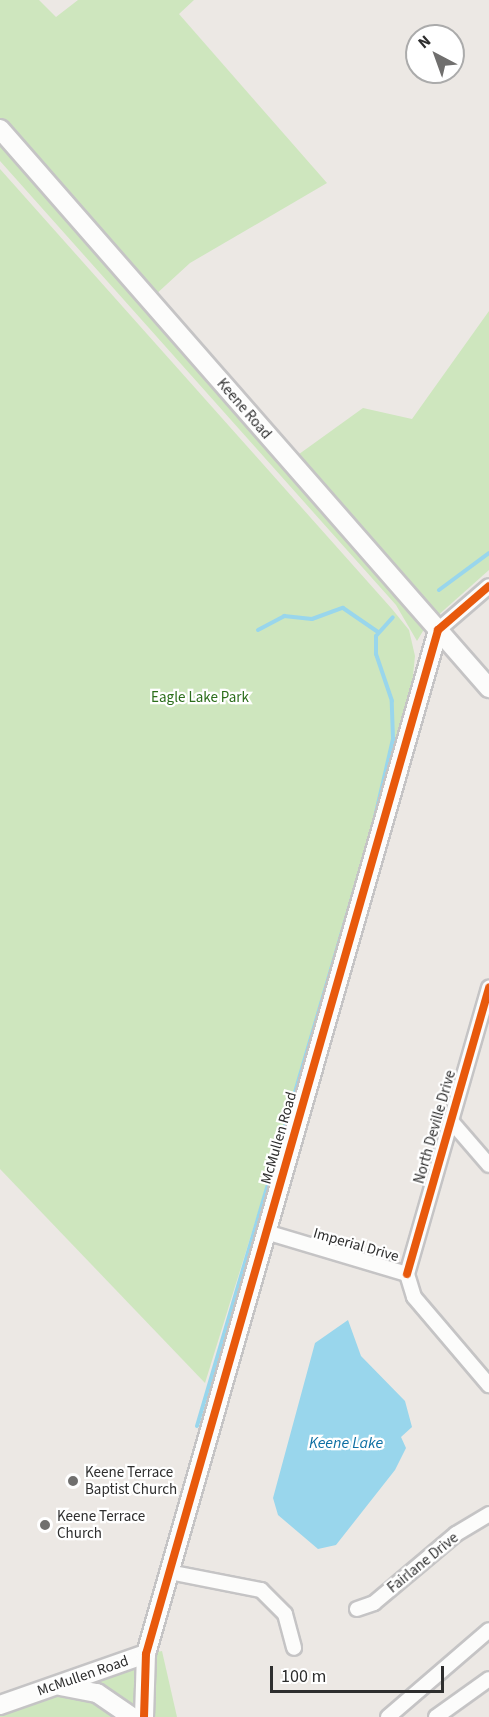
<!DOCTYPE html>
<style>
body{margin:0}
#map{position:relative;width:489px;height:1717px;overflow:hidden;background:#ece8e4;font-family:"Source Sans 3",sans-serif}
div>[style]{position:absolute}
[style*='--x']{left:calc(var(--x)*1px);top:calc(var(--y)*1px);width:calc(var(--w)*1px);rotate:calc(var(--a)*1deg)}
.green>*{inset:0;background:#cee6be}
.water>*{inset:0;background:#99d6ec}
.stream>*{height:4px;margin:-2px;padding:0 2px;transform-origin:2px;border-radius:2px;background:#99d6ec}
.roads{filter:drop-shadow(2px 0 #c5c4c5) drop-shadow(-2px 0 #c5c4c5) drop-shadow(0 2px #c5c4c5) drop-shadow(0 -2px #c5c4c5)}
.street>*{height:14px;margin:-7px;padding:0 7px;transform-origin:7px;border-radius:7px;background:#fcfcfb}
.secondary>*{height:18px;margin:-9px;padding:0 9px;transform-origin:9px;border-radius:9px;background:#fcfcfb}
.cycleway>*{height:8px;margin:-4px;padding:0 4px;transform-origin:4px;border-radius:4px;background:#e8590c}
.dots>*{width:16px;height:16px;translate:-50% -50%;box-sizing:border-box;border:3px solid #fff;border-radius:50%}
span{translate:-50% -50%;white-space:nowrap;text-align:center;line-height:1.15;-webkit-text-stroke:4.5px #fff;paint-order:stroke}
.street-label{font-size:15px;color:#2e2e2e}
.park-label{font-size:15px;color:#2c6e1b}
.poi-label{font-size:15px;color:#2e2e2e}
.left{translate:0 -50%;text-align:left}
.water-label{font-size:16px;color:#0d6fa3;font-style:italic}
.north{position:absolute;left:405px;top:24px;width:60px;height:60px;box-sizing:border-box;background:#fff;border:2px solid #ababab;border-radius:50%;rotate:319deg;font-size:16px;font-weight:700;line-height:24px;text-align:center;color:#2e2e2e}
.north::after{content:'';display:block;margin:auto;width:21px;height:27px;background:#706f6e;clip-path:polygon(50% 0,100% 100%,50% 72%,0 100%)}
.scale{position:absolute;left:270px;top:1666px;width:174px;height:27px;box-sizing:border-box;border:3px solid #2e2e2e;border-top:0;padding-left:8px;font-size:18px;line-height:21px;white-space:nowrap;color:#2e2e2e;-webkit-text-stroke:4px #fff;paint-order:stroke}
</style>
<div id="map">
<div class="green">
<div style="clip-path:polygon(0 0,39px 0,56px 17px,78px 0,194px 0,179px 14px,327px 183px,190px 263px,154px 296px,0 120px)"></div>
<div style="clip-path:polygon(0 138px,426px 626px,417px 641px,396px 605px,0 161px)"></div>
<div style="clip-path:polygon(0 169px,392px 609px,409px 630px,415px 656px,411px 695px,304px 1065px,205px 1383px,0 1169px)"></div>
<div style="clip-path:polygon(489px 311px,489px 570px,435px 618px,295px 457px,363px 408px,412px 419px)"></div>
<div style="clip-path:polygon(162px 1651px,177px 1717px,150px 1717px,153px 1653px)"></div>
<div style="clip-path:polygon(137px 1665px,134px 1705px,84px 1681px)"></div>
<div style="clip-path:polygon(57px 1692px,80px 1694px,122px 1717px,0 1717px,0 1712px)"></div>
</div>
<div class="water">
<div style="clip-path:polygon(348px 1320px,361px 1356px,405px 1401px,412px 1427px,401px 1437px,406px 1448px,395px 1470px,336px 1545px,318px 1549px,278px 1515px,273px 1498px,315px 1343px)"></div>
</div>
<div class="stream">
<div style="--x:439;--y:590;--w:62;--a:-36.5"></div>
<div style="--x:258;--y:630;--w:30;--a:-28"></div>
<div style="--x:284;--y:616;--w:28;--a:6"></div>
<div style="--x:312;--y:619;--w:33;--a:-20"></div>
<div style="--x:343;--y:608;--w:42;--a:34.4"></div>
<div style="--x:375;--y:817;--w:80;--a:-77"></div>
<div style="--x:393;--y:739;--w:38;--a:-92"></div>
<div style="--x:392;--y:701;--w:50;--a:-108.8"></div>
<div style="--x:376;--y:654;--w:18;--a:-90"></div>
<div style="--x:376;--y:636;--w:25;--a:-48"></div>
<div style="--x:197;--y:1426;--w:621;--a:-73.64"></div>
</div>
<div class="roads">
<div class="street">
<div style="--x:438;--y:630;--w:67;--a:-40.8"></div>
<div style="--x:451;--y:1121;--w:58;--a:49.2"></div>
<div style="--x:266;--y:1232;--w:147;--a:16.6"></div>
<div style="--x:407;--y:1274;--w:24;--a:73"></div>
<div style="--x:414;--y:1297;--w:116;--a:49.6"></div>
<div style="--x:407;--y:1274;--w:298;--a:-74"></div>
<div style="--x:169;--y:1572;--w:94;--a:11.1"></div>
<div style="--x:261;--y:1590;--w:34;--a:45"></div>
<div style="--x:285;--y:1614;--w:35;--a:75"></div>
<div style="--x:357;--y:1609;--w:18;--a:-19"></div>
<div style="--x:374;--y:1603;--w:107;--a:-40.1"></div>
<div style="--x:456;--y:1534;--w:39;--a:-31"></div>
<div style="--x:388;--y:1717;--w:133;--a:-40.7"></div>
<div style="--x:436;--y:1717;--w:65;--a:-35.6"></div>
</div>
<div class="secondary">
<div style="--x:0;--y:129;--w:743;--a:48.82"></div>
<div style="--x:60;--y:1686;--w:38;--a:11"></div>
<div style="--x:97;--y:1693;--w:42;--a:34.4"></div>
<div style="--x:0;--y:1705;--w:155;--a:-19.3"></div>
<div style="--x:144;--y:1717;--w:63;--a:-88.2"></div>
<div style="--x:146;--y:1654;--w:1065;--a:-74.08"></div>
</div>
</div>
<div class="cycleway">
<div style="--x:407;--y:1274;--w:298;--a:-74"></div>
<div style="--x:144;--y:1717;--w:63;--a:-88.2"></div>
<div style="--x:146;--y:1654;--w:1065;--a:-74.08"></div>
<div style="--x:438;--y:630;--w:67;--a:-40.8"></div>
</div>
<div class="dots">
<div style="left:73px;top:1481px;background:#706f6e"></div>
<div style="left:45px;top:1525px;background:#706f6e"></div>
</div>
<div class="street-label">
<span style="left:244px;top:409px;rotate:49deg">Keene Road</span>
<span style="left:435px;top:1127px;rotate:-74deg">North Deville Drive</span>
<span style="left:279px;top:1138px;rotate:-74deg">McMullen Road</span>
<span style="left:356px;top:1245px;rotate:16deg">Imperial Drive</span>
<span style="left:423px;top:1563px;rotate:-39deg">Fairlane Drive</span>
<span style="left:83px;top:1676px;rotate:-19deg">McMullen Road</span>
</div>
<div class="park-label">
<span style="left:200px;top:698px">Eagle Lake Park</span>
</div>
<div class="poi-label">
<span class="left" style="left:85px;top:1481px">Keene Terrace<br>Baptist Church</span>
<span class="left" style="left:57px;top:1525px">Keene Terrace<br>Church</span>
</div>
<div class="water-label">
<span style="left:346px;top:1443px">Keene Lake</span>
</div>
<div class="north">N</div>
<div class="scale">100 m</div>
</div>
